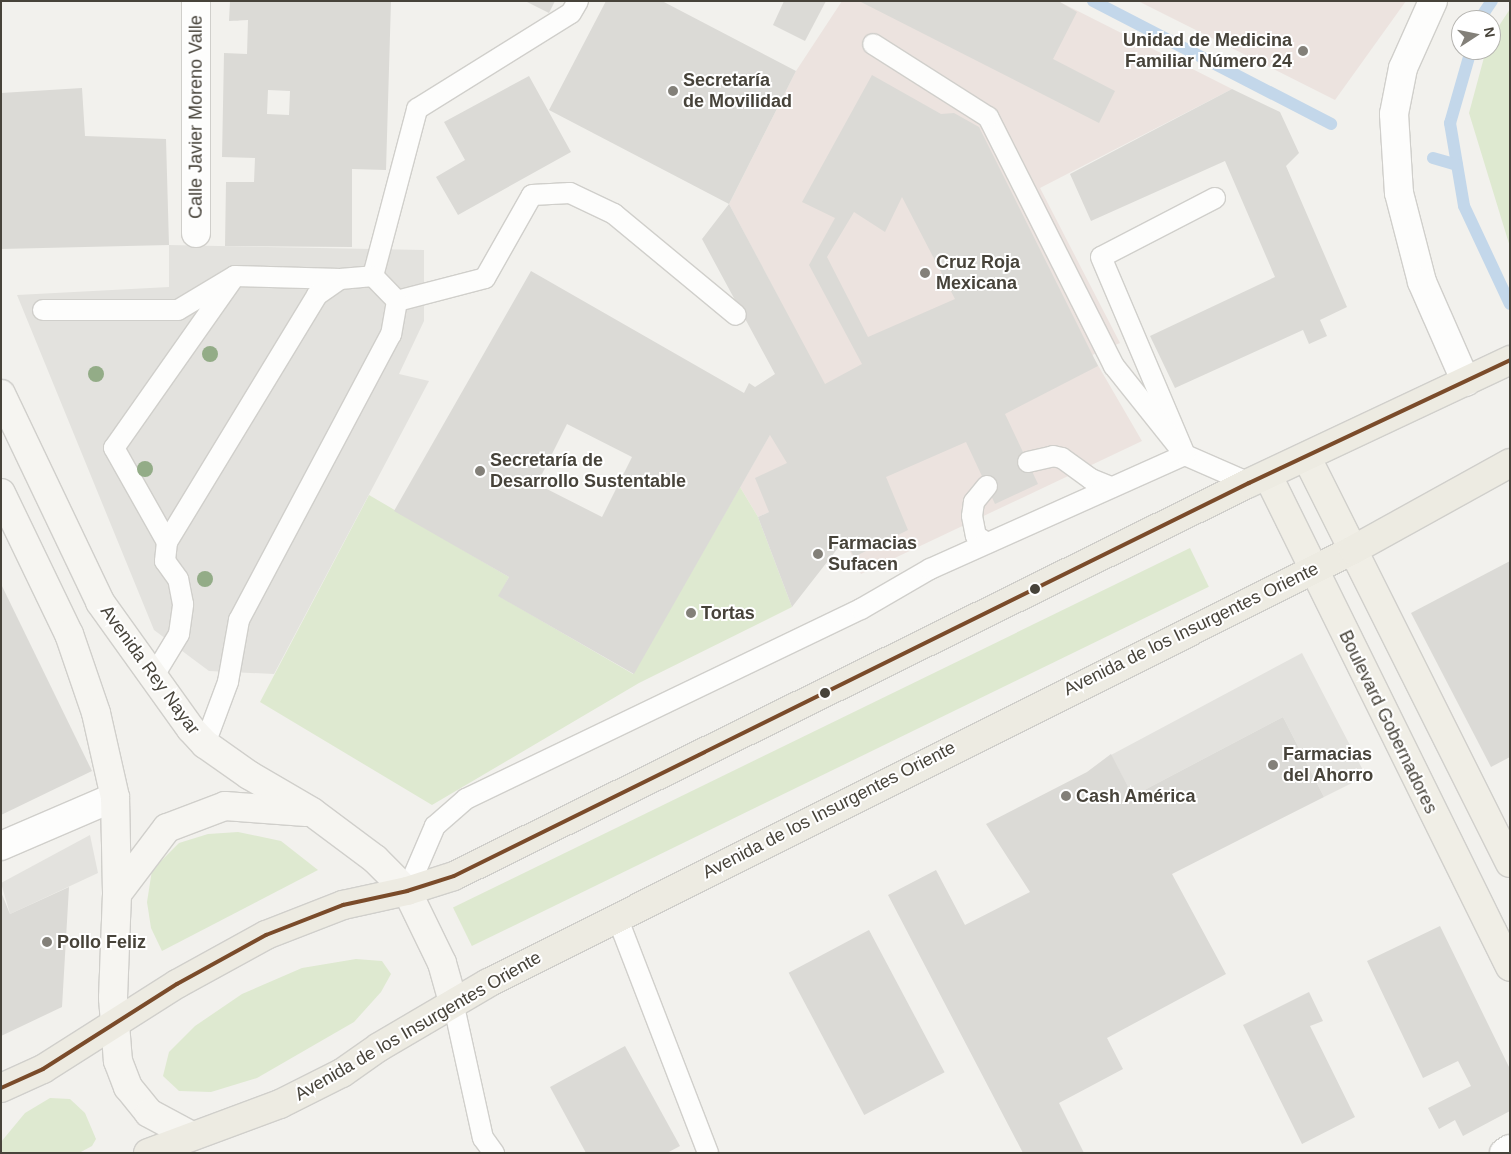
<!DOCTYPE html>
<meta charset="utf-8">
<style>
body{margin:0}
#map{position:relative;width:1511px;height:1154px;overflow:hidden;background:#f2f1ed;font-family:Helvetica,sans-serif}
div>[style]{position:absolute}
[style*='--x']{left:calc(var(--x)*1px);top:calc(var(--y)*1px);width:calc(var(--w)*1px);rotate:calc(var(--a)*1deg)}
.medical>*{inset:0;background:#ece3df}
.green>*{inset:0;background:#dee9d0;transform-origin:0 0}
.parking>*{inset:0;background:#e3e2de}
.stream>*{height:12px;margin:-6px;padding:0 6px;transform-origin:6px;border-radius:6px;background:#c3d7ea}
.building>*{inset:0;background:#dbdad6;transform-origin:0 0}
.roads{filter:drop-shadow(1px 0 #d0cfcb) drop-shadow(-1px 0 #d0cfcb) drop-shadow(0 1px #d0cfcb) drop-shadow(0 -1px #d0cfcb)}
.service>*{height:20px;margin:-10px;padding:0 10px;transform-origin:10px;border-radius:10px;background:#fdfdfc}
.minor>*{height:28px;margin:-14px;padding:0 14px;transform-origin:14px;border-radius:14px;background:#fdfdfc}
.secondary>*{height:28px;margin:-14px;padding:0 14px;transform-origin:14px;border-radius:14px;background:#f6f5f1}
.primary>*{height:28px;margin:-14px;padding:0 14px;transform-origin:14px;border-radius:14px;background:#f0eee6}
.trunk>*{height:28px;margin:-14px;padding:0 14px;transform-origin:14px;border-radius:14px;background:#edebe2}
.bus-1>*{height:4px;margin:-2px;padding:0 2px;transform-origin:2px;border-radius:2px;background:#7a4b2a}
.trees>*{width:16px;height:16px;margin:-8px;border-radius:50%;background:#93ac87}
.dots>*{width:14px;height:14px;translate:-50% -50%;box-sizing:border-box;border:2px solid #fff;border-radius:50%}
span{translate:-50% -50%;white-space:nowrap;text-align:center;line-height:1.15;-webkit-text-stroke:4px #fff;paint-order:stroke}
.poi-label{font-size:18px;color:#47433a;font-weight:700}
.right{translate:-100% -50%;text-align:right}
.left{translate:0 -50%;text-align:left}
.street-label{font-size:18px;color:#47433a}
.frame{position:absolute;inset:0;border:2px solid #47433a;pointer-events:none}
.north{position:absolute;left:1451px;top:10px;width:50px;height:50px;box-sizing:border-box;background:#fff;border:1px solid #b5b4b0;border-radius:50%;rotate:79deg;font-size:14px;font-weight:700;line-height:20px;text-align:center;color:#47433a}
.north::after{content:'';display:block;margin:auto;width:18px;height:22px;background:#838079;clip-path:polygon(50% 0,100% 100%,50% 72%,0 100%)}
</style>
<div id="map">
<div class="medical">
<div style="clip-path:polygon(842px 1px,1058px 1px,1232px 89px,1040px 188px,1120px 343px,1092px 355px,1142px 441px,861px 574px,827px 505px,769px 512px,758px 517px,740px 487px,787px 405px,824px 384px,729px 204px,796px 71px)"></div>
<div style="clip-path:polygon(1138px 1px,1406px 1px,1335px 100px)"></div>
</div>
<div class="green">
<div style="clip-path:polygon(1510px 9px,1510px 247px,1469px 113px,1486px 50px,1491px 50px,1491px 38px)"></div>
<div style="clip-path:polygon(740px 487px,758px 517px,792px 607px,639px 683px,432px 805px,260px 702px,369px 495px,509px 577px,499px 596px,633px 674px)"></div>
<div style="left:1190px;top:548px;width:43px;height:820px;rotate:64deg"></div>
<div style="clip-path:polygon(238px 832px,281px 841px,318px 870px,162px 951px,151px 928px,147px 902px,152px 870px,179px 843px,208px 834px)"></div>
<div style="clip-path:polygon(356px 959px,382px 961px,391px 974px,381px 992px,354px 1022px,257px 1078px,211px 1092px,179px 1091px,163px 1076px,169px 1052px,195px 1026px,242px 994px,302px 968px)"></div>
<div style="clip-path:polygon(50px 1098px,70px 1099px,85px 1113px,96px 1139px,92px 1146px,79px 1153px,1px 1153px,1px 1142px,25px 1113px)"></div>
</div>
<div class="parking">
<div style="clip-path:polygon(169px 245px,424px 250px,424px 321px,399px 374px,429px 381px,274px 674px,209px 671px,154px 630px,17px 295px,169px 287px)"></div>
<div style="clip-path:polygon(1302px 653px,1366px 776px,1324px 797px,1283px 717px,1133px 796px,1111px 755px)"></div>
<div style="clip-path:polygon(90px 835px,98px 873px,10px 914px,1px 883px)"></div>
</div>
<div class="stream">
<div style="--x:1093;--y:1;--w:268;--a:27.3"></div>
<div style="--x:1479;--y:20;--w:23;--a:-56"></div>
<div style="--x:1471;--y:50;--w:76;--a:106"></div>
<div style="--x:1450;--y:123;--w:84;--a:80.4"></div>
<div style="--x:1464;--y:206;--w:108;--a:64.9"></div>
<div style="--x:1433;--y:158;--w:25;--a:16"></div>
</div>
<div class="building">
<div style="clip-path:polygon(evenodd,230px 1px,391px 1px,386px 170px,352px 169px,352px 247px,225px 246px,226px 182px,254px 182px,255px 158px,222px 157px,224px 53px,247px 54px,248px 20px,229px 21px,230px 1px,268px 90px,290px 91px,289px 115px,267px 114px,268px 90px)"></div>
<div style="clip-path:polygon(525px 1px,555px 1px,549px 13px)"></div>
<div style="clip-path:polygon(evenodd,606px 1px,662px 1px,796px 71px,729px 204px,825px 384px,862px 364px,809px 265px,835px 218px,802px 202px,872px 75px,941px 114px,954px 113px,979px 127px,1098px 366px,1005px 414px,1038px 484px,995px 504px,966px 442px,886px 477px,908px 530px,854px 557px,845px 539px,792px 607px,758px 517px,769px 512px,755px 478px,787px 463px,770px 435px,634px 674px,498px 596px,509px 577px,394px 511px,531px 271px,744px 393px,749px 383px,755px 387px,775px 374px,702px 239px,729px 204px,549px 110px,606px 1px,902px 197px,955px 299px,868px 337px,827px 257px,854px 212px,885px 232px,902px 197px,606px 1px,567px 424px,632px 457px,602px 517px,537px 484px,567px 424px)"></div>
<div style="clip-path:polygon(784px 1px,826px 1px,805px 41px,773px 25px)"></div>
<div style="clip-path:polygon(859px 1px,1058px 1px,1077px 12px,1053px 59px,1115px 91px,1099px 123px)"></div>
<div style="clip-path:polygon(529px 76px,571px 152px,458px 215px,436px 177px,465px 160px,444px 122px)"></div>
<div style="clip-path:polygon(82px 88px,85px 136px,166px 139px,169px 245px,1px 249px,1px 93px)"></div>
<div style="clip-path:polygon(1232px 89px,1280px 112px,1299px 153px,1286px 166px,1347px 307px,1320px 320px,1327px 336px,1309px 344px,1303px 330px,1175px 388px,1150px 336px,1275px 277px,1225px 161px,1091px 221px,1070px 174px)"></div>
<div style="clip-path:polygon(1510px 561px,1510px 757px,1491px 767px,1411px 613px)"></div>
<div style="clip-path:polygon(1px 584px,92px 771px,1px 815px)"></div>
<div style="clip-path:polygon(1283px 717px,1324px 797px,1172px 874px,1226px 974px,1107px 1038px,1123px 1069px,1059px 1103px,1084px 1153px,1023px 1153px,888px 895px,936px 870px,965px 925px,1030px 892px,986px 824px,1087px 772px,1111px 754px,1133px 796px)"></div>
<div style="clip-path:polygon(69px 887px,62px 1007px,1px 1036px,1px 892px,10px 914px)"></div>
<div style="clip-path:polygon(1440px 926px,1510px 1069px,1510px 1111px,1463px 1136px,1455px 1120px,1439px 1129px,1428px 1108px,1471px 1086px,1458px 1061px,1423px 1078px,1367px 961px)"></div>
<div style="left:869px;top:930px;width:161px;height:91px;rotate:62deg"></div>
<div style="clip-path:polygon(1309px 992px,1323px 1021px,1310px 1026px,1355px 1117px,1302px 1144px,1243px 1025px)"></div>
<div style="clip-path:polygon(625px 1046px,680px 1146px,667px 1153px,586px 1153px,550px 1087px)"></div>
</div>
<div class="roads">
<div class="service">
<div style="--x:1215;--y:198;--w:128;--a:152.6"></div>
<div style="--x:1101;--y:257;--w:215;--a:67"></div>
<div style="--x:1185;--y:455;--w:70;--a:23.6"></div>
<div style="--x:373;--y:276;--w:173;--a:-75.2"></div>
<div style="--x:417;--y:109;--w:181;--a:-31.9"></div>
<div style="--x:571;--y:13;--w:14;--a:-60"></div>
<div style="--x:397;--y:301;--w:91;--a:-14.6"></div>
<div style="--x:485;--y:278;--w:95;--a:-60.5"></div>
<div style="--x:532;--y:195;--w:38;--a:-3"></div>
<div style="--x:570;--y:193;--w:49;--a:25.5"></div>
<div style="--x:614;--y:214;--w:158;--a:39.6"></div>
<div style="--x:43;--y:310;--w:135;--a:0"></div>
<div style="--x:178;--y:310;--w:66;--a:-30.8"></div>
<div style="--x:235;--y:276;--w:105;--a:1.6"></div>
<div style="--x:1028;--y:462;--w:26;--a:-13"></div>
<div style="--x:1053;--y:456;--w:9;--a:13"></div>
<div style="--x:1062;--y:458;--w:36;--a:36"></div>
<div style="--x:1091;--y:479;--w:22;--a:22"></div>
<div style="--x:987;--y:486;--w:21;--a:129"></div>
<div style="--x:974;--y:502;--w:14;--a:98"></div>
<div style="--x:972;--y:516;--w:20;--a:79"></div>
<div style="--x:976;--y:536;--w:13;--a:32"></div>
<div style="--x:167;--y:542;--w:108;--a:-119.4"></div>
<div style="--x:114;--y:448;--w:210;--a:-54.9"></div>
<div style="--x:153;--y:677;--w:50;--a:-58.8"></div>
<div style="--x:179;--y:634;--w:30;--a:-82"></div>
<div style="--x:183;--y:604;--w:25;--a:-101"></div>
<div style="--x:178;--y:579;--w:22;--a:-126"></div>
<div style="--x:165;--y:561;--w:19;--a:-84"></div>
<div style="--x:167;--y:542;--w:289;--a:-58.7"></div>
<div style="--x:317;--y:295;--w:28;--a:-35"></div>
<div style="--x:340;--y:279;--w:33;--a:-5"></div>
<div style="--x:373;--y:276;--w:35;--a:46"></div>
<div style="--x:397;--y:301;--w:34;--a:100"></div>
<div style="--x:391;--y:334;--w:324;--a:118"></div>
<div style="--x:239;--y:620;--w:63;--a:100.1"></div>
<div style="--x:228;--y:682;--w:66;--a:110.4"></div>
<div style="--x:407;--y:891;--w:71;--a:-66.7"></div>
<div style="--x:435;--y:826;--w:41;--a:-41.1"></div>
<div style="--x:466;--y:799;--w:438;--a:-25.7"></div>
<div style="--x:861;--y:609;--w:80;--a:-30.1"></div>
<div style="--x:930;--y:569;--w:279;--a:-24.1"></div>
<div style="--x:1185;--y:455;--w:114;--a:-128.6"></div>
<div style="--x:1114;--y:366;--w:279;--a:-116.8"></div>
<div style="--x:988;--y:117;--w:136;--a:-147.6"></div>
<div style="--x:617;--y:917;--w:253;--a:68.9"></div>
<div style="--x:453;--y:1002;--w:139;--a:77.6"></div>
<div style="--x:483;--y:1138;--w:19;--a:54"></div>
</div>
<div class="minor">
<div style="--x:1433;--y:1;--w:73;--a:114.1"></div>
<div style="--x:1403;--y:68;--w:47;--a:101.1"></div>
<div style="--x:1394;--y:114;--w:79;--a:86.4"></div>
<div style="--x:1399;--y:193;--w:92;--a:75.5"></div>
<div style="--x:1422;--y:282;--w:109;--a:66.3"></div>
<div style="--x:196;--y:233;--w:232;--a:-90"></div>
<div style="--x:1;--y:846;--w:124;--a:-23.3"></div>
<div style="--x:1504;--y:1153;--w:7;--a:-34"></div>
</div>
<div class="secondary">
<div style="--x:1;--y:394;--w:230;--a:64.5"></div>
<div style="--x:100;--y:602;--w:156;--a:54.4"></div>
<div style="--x:191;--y:729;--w:21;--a:47"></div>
<div style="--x:205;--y:744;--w:54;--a:35.2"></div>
<div style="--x:249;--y:775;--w:73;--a:30.4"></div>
<div style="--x:312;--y:812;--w:79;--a:36.7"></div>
<div style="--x:375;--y:859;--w:45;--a:45"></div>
<div style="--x:407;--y:891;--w:80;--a:64.1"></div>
<div style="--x:442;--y:963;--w:41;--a:74.2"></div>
<div style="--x:1;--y:493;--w:157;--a:64.3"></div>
<div style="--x:69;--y:634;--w:83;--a:71.1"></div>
<div style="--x:96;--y:713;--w:86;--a:77.3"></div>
<div style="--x:115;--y:797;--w:97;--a:88.8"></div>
<div style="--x:117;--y:894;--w:104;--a:92.2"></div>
<div style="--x:113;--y:998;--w:63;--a:85.5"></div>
<div style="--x:118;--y:1061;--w:28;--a:69"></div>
<div style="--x:128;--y:1087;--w:33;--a:51"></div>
<div style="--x:149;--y:1113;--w:47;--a:28.2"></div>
<div style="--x:117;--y:894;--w:83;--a:-52.9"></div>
<div style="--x:167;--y:828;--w:62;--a:-20.8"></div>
<div style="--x:225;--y:806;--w:81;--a:4.2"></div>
</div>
<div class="primary">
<div style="--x:1307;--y:458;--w:453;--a:63.4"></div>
<div style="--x:1268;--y:476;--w:547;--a:63.76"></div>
</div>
<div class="trunk">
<div style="--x:1;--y:1088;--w:46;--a:-24.3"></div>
<div style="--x:43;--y:1069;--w:159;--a:-32.4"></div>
<div style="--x:177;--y:984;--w:102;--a:-28.8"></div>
<div style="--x:266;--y:935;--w:83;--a:-21.3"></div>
<div style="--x:343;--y:905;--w:66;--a:-12.3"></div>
<div style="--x:407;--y:891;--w:49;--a:-17.7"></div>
<div style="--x:454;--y:876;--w:887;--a:-26.31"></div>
<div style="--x:1249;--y:483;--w:289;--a:-25.2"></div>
<div style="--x:148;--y:1153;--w:141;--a:-20.4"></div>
<div style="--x:280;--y:1104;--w:69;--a:-26.6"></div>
<div style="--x:342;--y:1073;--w:45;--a:-35.1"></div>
<div style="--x:379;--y:1047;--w:126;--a:-30.4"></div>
<div style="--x:488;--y:983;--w:967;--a:-26.59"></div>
<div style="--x:1353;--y:550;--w:179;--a:-29"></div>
</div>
</div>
<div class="bus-1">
<div style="--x:1;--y:1088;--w:46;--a:-24.3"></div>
<div style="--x:43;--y:1069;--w:159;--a:-32.4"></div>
<div style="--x:177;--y:984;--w:102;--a:-28.8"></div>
<div style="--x:266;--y:935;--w:83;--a:-21.3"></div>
<div style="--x:343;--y:905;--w:66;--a:-12.3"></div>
<div style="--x:407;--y:891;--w:49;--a:-17.7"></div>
<div style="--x:454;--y:876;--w:887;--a:-26.31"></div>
<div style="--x:1249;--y:483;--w:289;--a:-25.2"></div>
</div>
<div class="trees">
<div style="left:210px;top:354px"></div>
<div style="left:96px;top:374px"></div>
<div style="left:145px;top:469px"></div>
<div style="left:205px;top:579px"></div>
</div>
<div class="dots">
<div style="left:1303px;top:51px;background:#838079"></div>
<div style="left:673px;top:91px;background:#838079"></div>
<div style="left:925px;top:273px;background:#838079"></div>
<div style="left:480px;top:471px;background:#838079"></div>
<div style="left:818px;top:554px;background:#838079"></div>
<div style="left:1035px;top:589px;background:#47433a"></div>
<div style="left:691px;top:613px;background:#838079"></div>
<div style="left:825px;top:693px;background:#47433a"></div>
<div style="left:1273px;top:765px;background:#838079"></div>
<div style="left:1066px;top:796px;background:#838079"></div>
<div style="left:47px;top:942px;background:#838079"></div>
</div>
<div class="poi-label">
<span class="right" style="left:1292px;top:51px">Unidad de Medicina<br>Familiar Número 24</span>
<span class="left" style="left:683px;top:91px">Secretaría<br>de Movilidad</span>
<span class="left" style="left:936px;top:273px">Cruz Roja<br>Mexicana</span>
<span class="left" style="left:490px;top:471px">Secretaría de<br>Desarrollo Sustentable</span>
<span class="left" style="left:828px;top:554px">Farmacias<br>Sufacen</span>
<span class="left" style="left:701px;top:613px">Tortas</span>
<span class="left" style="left:1283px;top:765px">Farmacias<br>del Ahorro</span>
<span class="left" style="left:1076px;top:796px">Cash América</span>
<span class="left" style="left:57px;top:942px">Pollo Feliz</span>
</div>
<div class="street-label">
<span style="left:196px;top:117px;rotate:-90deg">Calle Javier Moreno Valle</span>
<span style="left:1191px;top:629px;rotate:-26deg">Avenida de los Insurgentes Oriente</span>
<span style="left:150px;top:670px;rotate:54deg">Avenida Rey Nayar</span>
<span style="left:1388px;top:722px;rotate:64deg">Boulevard Gobernadores</span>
<span style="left:829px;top:810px;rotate:-27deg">Avenida de los Insurgentes Oriente</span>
<span style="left:418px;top:1026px;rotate:-30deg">Avenida de los Insurgentes Oriente</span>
</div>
<div class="frame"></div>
<div class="north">N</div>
</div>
